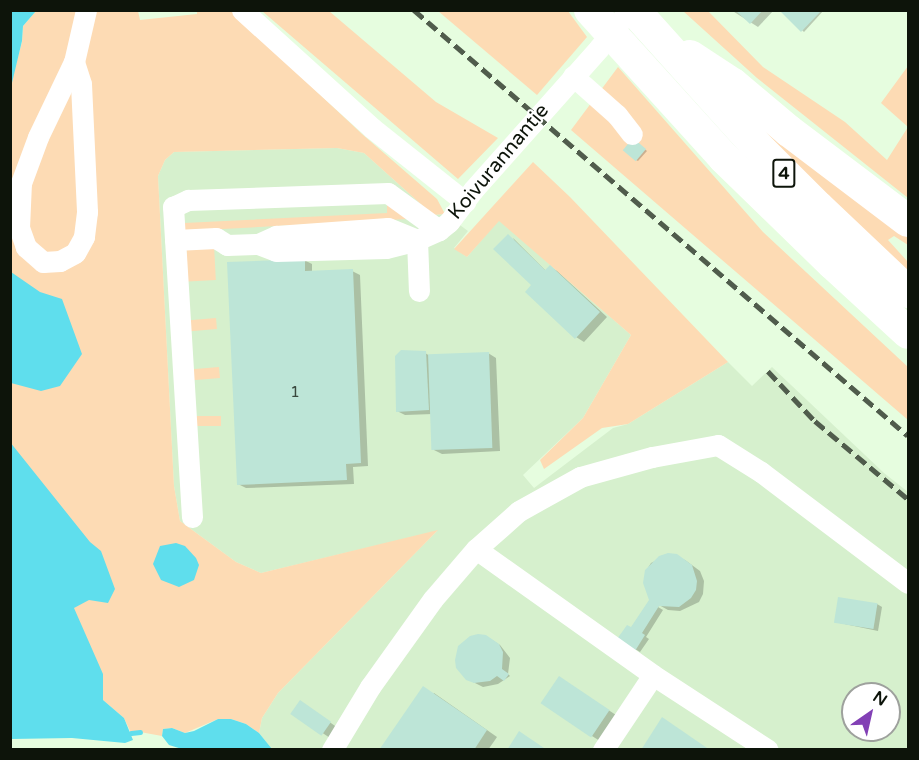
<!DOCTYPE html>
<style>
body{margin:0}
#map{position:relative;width:919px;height:760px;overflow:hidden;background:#e6fddf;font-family:"Varela Round",sans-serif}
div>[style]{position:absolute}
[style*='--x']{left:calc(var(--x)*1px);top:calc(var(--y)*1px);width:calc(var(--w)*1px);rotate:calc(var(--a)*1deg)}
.built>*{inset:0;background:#d6f0cd}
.green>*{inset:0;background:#fddbb4;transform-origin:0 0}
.water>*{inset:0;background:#5fdeed}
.shadow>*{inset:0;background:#0003}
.stream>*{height:5px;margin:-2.5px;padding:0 2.5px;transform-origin:2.5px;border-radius:2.5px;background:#5fdeed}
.building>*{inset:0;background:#bde5d7;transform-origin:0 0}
.minor>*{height:21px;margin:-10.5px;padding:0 10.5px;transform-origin:10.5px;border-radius:10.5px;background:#fff}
.highway>*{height:32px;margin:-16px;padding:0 16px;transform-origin:16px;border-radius:16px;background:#fff}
.rail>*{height:4.5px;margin-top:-2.25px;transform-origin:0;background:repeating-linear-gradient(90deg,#505c4c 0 12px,transparent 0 18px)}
span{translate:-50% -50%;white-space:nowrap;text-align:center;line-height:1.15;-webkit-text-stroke:4.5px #fff;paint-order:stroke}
.number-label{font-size:16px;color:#39483d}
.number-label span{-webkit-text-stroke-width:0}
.shield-label span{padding:2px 4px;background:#fff;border:2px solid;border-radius:4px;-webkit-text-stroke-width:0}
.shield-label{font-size:18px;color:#0d140a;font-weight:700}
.street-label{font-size:20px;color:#0d140a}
.frame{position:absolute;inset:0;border:12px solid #0d140a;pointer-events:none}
.north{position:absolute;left:841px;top:682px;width:60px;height:60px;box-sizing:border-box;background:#fff;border:2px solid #9ea19d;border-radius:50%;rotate:34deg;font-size:16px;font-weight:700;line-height:24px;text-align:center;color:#0d140a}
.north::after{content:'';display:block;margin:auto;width:21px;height:27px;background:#8240b5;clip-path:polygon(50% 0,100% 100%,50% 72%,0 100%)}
</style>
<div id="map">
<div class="built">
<div style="clip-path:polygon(evenodd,337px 148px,364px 153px,433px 215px,445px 214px,468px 231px,454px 248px,467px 257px,499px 220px,631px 335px,583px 418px,523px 475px,534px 488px,613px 428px,628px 424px,728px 362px,752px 386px,772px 367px,884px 473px,908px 492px,908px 749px,272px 749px,259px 733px,262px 718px,278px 693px,437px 531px,261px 573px,236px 562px,180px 521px,174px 486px,158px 176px,165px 160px,174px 152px,337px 148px,853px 694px,889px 694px,889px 730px,853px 730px,853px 694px)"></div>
</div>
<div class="green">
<div style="clip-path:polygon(36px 11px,138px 11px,140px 20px,197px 14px,197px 11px,231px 11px,362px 134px,437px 199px,445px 214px,433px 215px,364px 153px,337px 148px,174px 152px,165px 160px,158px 176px,174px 486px,180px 521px,236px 562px,261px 573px,438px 530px,278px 693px,262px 718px,259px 733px,246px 724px,231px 719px,218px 719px,185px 733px,172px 728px,163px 729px,162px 736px,140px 732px,131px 733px,124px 718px,103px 700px,10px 544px,10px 87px,22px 42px,23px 26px)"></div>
<div style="clip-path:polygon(262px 11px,329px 11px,436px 102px,498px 138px,458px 179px)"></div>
<div style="clip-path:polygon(438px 11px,568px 11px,587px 37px,537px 95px)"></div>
<div style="clip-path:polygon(683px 11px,708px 11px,763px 67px,845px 122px,887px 160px,908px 127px,881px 103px,908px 66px,908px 198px,757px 78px)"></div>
<div style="clip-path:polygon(618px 67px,763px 232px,908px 367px,908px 420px,571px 130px)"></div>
<div style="clip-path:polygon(716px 79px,847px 194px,908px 238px,908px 245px,894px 236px,888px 240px,908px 262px,908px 272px,815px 185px)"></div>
<div style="clip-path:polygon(533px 162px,570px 197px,728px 362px,628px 424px,602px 428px,544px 469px,540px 460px,583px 418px,631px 335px,499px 221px,467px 257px,454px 249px)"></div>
<div style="clip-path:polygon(387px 201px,407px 219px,185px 231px,180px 227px,184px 223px,387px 213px)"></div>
<div style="left:214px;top:245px;width:35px;height:28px;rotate:87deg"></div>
<div style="left:216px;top:318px;width:11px;height:27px;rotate:85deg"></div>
<div style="left:219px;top:367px;width:11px;height:27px;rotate:85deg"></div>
<div style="left:221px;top:416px;width:10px;height:28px;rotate:90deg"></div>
</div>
<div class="water">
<div style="clip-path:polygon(11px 10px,36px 11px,23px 26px,22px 41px,11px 87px)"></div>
<div style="clip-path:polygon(11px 272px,40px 292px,62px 299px,82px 354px,60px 386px,41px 391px,11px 383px)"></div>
<div style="clip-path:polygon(10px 442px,90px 542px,101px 551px,115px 589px,108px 603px,89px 600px,74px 608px,103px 674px,103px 700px,124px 718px,133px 740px,125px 743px,72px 738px,11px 739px)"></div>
<div style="clip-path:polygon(176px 543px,185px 546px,196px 558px,199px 565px,194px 580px,179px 587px,161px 580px,153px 564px,160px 546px)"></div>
<div style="clip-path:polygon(218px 719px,231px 719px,246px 724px,259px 733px,272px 749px,182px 749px,169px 745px,162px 736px,163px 729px,172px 728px,185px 733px,194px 731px)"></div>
</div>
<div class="shadow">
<div style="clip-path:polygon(731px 10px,774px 10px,758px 27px)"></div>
<div style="clip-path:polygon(781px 10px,824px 10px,804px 32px)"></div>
<div style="clip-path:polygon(635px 141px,647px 151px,638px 161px,636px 160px)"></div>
<div style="clip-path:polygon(513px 238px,546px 271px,550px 267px,557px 271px,607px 317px,584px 342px,576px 337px,533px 285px)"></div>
<div style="clip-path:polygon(304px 260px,312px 264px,312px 272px,352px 271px,360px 275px,368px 466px,353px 467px,354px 484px,246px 488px,238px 484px)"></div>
<div style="clip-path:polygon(425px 353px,430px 356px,488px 353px,496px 358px,500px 451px,442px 454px,434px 450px,433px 414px,405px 415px,397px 411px)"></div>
<div style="clip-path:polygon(668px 555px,685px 560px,700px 571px,704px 581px,703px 594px,699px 602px,680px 611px,668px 610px,659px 605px,658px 607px,663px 610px,646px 637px,649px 639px,640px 652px,619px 639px,632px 629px,651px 600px,646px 571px,651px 563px)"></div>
<div style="clip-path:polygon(877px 604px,882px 607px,878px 631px,835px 622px)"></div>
<div style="clip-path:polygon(492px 640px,500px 645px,510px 658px,508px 674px,510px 676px,498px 684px,483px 687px,467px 679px)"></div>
<div style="clip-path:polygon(567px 683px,616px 715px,600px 741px,592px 736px)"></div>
<div style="clip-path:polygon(434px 693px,497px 737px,488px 750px,381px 750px)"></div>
<div style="clip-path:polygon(308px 707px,338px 728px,330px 738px,293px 713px)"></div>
</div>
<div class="stream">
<div style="--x:131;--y:733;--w:9;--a:-6"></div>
</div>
<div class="building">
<div style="clip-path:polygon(735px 10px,763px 10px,750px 24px)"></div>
<div style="clip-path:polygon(779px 10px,822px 10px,801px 32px)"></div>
<div style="left:633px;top:138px;width:17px;height:16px;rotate:40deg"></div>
<div style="clip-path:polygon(508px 234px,545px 270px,550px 265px,600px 312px,575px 339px,525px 292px,531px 285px,493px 249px)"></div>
<div style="clip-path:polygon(305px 259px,305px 271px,353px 269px,361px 463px,346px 464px,347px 480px,237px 485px,227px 262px)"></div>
<div style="clip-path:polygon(401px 350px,426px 351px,429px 410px,396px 412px,395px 356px)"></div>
<div style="left:489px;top:352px;width:96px;height:61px;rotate:88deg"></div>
<div style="clip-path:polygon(668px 553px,677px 554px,692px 565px,697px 581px,696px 590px,691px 598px,679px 607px,659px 606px,642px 633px,645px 635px,635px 651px,617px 639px,627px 625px,631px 627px,649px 600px,643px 583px,645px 570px,659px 556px)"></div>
<div style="left:838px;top:597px;width:40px;height:26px;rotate:9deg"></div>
<div style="clip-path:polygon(478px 634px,486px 635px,499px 644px,503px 652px,502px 669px,509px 674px,504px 681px,497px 676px,490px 681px,474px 683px,466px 680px,456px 668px,455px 660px,458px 646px,470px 636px)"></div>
<div style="left:559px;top:676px;width:61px;height:33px;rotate:34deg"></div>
<div style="clip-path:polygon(423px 686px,487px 730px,474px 750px,379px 750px)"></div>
<div style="left:300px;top:700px;width:38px;height:17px;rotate:35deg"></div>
<div style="clip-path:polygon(662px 717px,710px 750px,641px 750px)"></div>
<div style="clip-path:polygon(519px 731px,547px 750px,507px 750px)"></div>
</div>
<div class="minor">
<div style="--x:242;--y:10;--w:176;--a:42.2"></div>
<div style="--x:372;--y:128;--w:119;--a:38.5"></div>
<div style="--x:74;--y:62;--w:23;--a:72"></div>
<div style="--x:81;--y:84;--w:128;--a:87.3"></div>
<div style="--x:87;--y:212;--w:25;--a:97"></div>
<div style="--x:84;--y:237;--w:18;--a:119"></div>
<div style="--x:75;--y:253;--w:17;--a:152"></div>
<div style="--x:60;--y:261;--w:17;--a:177"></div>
<div style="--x:43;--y:262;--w:23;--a:-139"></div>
<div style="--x:26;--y:247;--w:20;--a:-110"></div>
<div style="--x:19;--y:228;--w:45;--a:-87.5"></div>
<div style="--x:21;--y:183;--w:49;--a:-69.7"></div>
<div style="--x:38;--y:137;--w:83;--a:-64.4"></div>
<div style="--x:74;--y:62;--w:53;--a:-77"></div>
<div style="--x:573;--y:76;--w:59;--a:41.6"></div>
<div style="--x:617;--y:115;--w:24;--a:52"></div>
<div style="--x:175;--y:240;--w:41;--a:-2.8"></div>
<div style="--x:216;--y:238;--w:13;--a:32"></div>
<div style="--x:227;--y:245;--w:31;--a:-2"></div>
<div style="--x:258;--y:244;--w:19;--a:21"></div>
<div style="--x:276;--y:251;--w:110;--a:-1.6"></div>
<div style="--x:386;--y:248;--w:32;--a:-14"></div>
<div style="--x:417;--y:240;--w:24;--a:-24"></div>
<div style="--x:439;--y:230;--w:13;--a:-39"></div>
<div style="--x:449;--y:222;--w:40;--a:-53"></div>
<div style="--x:473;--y:190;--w:190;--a:-48.4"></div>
<div style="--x:599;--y:48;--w:48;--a:-51.7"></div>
<div style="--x:258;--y:244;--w:20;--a:-24"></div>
<div style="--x:276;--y:236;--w:112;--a:-4.1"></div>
<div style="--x:388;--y:228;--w:31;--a:22"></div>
<div style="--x:417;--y:240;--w:51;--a:87.8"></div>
<div style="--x:192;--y:517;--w:311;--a:-93.5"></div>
<div style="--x:173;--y:207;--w:17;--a:-25"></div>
<div style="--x:188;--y:200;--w:200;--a:-2"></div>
<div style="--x:388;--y:193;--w:63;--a:36"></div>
<div style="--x:476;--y:549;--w:217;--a:35.4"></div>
<div style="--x:653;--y:675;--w:137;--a:33.1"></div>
<div style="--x:332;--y:750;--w:74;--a:-58.9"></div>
<div style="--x:370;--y:687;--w:108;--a:-54.4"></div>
<div style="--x:433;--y:599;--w:66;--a:-49.3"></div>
<div style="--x:476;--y:549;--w:57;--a:-41.5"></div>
<div style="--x:519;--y:511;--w:70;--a:-29.1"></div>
<div style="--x:580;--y:477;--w:75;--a:-15.5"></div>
<div style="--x:652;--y:457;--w:67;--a:-10.3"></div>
<div style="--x:718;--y:445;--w:51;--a:32.1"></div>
<div style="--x:761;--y:472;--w:184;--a:37.1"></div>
<div style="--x:603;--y:750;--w:90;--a:-56.3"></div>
</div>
<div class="highway">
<div style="--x:590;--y:10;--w:200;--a:47.8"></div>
<div style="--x:724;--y:158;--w:151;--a:44.2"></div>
<div style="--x:832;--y:263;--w:103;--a:42.6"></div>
<div style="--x:634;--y:10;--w:178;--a:48"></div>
<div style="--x:753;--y:142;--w:92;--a:45"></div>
<div style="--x:818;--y:207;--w:124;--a:43.4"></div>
<div style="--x:690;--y:56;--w:51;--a:33.1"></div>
<div style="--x:733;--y:84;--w:73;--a:40"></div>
<div style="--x:789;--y:131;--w:149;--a:37.1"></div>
</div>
<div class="rail">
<div style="--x:414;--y:10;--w:652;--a:40.77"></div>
<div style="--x:768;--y:371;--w:69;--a:46.8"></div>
<div style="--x:815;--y:421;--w:121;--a:40"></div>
</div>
<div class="number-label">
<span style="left:295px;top:392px">1</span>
</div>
<div class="shield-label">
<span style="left:784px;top:173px">4</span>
</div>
<div class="street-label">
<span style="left:499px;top:162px;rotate:-50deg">Koivurannantie</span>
</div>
<div class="frame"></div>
<div class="north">N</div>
</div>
